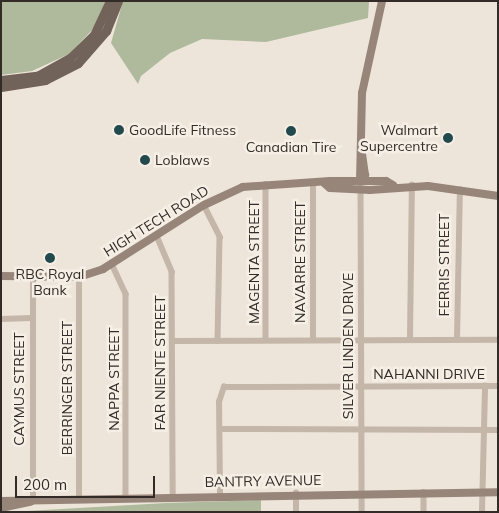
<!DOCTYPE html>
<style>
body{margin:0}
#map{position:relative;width:499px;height:513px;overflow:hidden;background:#eee5da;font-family:Mulish,sans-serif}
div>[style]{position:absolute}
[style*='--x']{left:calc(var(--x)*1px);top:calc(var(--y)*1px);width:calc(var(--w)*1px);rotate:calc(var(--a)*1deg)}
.green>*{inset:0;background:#afba9c}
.street>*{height:5.5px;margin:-2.75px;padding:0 2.75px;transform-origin:2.75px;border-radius:2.75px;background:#c4b6a8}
.secondary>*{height:8px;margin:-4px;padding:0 4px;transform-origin:4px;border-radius:4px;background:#97857a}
.primary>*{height:9px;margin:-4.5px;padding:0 4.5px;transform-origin:4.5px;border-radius:4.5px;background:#72635a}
.dots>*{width:14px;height:14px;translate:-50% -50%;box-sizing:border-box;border:2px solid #f6efe6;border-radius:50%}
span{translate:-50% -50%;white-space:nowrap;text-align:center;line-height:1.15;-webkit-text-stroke:5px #f6efe6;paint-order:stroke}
.poi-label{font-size:14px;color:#322b27}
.left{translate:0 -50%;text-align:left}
.right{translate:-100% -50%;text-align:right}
.street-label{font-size:14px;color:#322b27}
.frame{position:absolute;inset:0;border:2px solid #322b27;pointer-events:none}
.scale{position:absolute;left:15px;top:476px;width:140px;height:22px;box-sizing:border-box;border:2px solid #322b27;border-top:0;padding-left:6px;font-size:15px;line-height:18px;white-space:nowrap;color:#322b27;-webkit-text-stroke:4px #f6efe6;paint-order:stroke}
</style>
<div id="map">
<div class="green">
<div style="clip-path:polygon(1px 1px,108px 1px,94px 28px,69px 54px,32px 71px,1px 75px)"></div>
<div style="clip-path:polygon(123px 1px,369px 1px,368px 18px,266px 42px,202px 39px,170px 53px,141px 76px,138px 84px,111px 43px)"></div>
<div style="clip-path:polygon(261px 500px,261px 512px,9px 512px,166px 503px)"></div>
</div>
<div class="street">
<div style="--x:266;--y:184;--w:156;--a:90"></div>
<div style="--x:361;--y:186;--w:326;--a:89.8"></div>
<div style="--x:204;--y:205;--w:36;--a:63"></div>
<div style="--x:220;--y:237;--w:104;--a:91.1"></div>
<div style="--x:157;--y:236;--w:39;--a:67"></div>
<div style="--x:172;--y:272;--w:222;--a:89.7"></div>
<div style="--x:112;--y:264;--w:33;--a:65"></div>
<div style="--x:126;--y:294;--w:203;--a:90"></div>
<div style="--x:1;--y:319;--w:31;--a:-2"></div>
<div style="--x:313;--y:340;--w:157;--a:-90"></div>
<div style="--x:410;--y:340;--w:155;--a:-89.3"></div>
<div style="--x:457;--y:340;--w:150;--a:-88.9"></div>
<div style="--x:172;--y:341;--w:326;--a:-0.2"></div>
<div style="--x:221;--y:429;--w:277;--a:0.2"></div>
<div style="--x:424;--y:492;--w:20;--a:90"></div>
<div style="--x:220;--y:494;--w:92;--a:-90.6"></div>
<div style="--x:219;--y:402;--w:16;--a:-72"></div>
<div style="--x:224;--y:387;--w:274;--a:-0.2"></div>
<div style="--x:79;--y:499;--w:222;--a:-90"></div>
<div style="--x:33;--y:502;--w:227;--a:-90"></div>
<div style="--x:296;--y:512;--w:19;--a:-90"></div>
<div style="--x:482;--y:512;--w:126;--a:-88.6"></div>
</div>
<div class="secondary">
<div style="--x:360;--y:181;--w:88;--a:-88.7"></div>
<div style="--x:362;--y:93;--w:94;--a:-77.7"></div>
<div style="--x:360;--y:181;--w:8;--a:-50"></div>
<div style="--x:365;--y:175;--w:22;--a:-98"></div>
<div style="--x:325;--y:184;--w:6;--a:39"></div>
<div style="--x:330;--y:188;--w:40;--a:2.9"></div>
<div style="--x:370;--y:190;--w:58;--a:-3.9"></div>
<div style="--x:428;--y:186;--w:71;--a:8.1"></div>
<div style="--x:1;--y:276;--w:78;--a:0.7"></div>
<div style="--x:79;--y:277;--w:25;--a:-18"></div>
<div style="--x:103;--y:269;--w:120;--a:-32.4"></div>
<div style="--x:204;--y:205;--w:43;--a:-24.8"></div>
<div style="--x:243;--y:187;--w:87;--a:-3.9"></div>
<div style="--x:330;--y:181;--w:56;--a:0"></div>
<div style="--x:386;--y:181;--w:8;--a:30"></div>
<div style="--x:1;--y:501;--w:497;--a:-1"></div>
<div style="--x:1;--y:508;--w:30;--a:-12"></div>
</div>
<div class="primary">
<div style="--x:1;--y:80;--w:38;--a:-7"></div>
<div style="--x:39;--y:75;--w:35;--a:-29"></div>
<div style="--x:70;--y:58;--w:33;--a:-44"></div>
<div style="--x:94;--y:35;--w:38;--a:-65"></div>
<div style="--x:1;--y:87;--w:45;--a:-9"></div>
<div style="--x:45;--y:80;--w:37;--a:-27"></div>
<div style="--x:78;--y:63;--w:43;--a:-48.8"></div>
<div style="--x:106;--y:31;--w:32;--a:-68"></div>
</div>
<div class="dots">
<div style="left:119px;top:130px;background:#22494d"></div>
<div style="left:291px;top:131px;background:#22494d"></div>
<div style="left:448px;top:138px;background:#22494d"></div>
<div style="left:145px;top:160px;background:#22494d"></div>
<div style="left:50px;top:258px;background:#22494d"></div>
</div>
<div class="poi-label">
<span class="left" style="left:129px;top:130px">GoodLife Fitness</span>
<span class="right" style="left:438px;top:138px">Walmart<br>Supercentre</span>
<span style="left:291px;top:147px">Canadian Tire</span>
<span class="left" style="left:155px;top:160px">Loblaws</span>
<span style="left:50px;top:282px">RBC Royal<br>Bank</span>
</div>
<div class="street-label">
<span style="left:156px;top:221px;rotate:-32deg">HIGH TECH ROAD</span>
<span style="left:254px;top:262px;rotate:-90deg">MAGENTA STREET</span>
<span style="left:300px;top:262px;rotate:-90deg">NAVARRE STREET</span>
<span style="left:444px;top:265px;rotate:-90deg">FERRIS STREET</span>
<span style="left:348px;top:346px;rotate:-90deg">SILVER LINDEN DRIVE</span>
<span style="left:160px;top:363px;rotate:-90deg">FAR NIENTE STREET</span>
<span style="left:429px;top:374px">NAHANNI DRIVE</span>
<span style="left:114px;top:379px;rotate:-90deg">NAPPA STREET</span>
<span style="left:67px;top:388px;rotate:-90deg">BERRINGER STREET</span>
<span style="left:19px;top:389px;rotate:-90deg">CAYMUS STREET</span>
<span style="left:263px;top:481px;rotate:-1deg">BANTRY AVENUE</span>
</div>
<div class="frame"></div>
<div class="scale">200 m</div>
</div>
